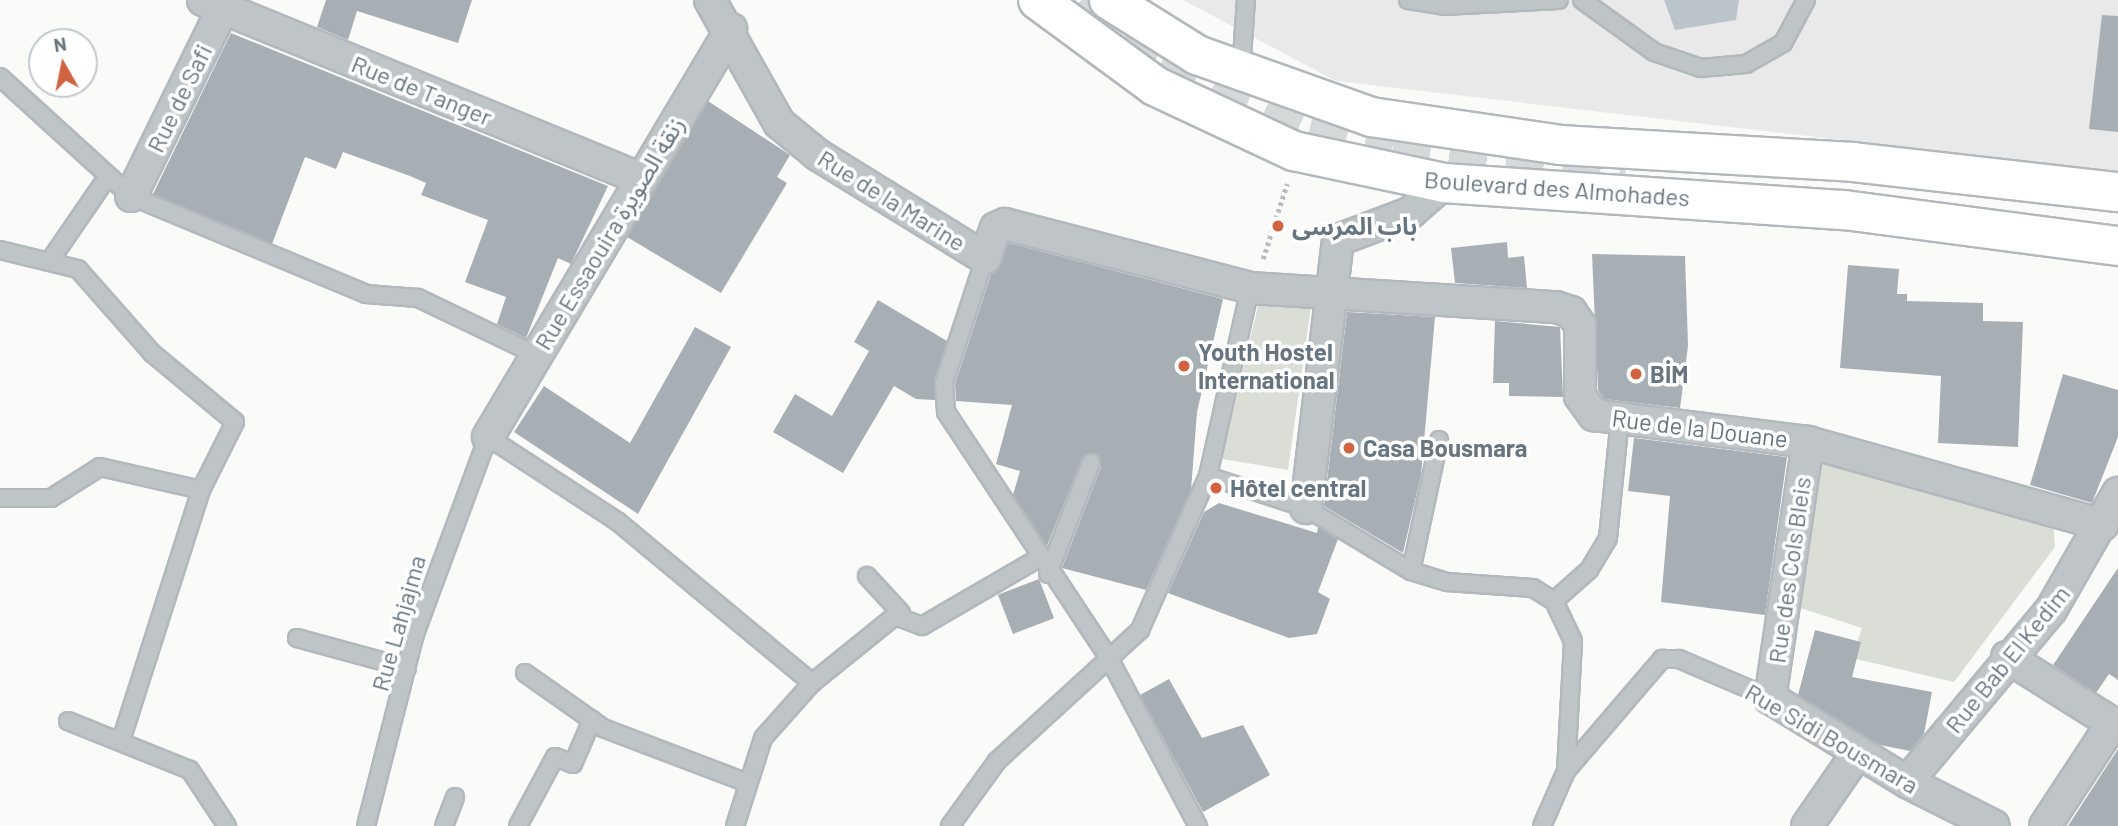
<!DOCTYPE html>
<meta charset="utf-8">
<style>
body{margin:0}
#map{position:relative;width:2118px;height:826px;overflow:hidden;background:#fafaf8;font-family:Barlow,"Noto Sans Arabic",sans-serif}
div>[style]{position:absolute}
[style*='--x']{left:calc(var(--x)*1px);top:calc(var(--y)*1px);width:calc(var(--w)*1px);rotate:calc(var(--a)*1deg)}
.built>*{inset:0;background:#e8e9e8}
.green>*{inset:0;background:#daded7}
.water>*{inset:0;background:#bbc4c8}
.building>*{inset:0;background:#a7afb4;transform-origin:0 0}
.highway-tunnel>*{height:38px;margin-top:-19px;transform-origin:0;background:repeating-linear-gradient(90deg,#d5d9da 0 38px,transparent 0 57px)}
.path>*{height:4.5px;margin-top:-2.25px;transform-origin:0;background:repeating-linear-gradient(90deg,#babdc0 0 3.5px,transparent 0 7px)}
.roads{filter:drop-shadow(2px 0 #b3b8bc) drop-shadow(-2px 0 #b3b8bc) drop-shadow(0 2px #b3b8bc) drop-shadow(0 -2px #b3b8bc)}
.lane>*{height:16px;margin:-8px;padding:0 8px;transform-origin:8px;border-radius:8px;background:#bfc4c7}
.street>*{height:30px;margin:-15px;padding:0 15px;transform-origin:15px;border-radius:15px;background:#bfc4c7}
.primary>*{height:38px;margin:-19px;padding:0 19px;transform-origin:19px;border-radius:19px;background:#fff}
.dots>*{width:19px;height:19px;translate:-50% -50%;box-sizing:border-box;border:4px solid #fff;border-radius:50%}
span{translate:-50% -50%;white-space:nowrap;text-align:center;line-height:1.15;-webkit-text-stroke:7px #fff;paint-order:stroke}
.street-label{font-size:24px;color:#677580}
.poi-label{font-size:24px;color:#677580;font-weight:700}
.left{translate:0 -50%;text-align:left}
.north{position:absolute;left:28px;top:28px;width:70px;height:70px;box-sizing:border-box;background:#fff;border:2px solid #c2c8cc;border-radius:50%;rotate:351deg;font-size:19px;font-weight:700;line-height:28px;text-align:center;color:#677580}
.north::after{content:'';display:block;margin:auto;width:24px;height:32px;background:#d26340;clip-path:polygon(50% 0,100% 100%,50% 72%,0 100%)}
</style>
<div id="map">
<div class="built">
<div style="clip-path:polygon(1183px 0,2118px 0,2118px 172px,1336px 81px)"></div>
</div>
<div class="green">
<div style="clip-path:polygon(1261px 293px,1312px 299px,1288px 470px,1222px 459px)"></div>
<div style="clip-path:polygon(1808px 442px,2052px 511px,2055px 547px,1954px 682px,1852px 658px,1862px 628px,1794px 606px)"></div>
</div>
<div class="water">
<div style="clip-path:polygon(1664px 0,1739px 0,1736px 20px,1675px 30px)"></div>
</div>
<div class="building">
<div style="clip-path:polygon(326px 0,472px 0,458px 43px,357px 11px,348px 40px,317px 27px)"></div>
<div style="clip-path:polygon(2102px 15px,2118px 16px,2118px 132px,2089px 129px)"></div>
<div style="clip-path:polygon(231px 33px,608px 186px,571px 264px,558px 258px,526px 338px,497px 324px,506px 297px,465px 282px,488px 220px,421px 195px,426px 183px,410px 176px,343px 152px,336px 169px,305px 157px,272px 244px,153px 194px)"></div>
<div style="clip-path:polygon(708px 101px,790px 155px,777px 177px,787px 183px,721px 293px,627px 237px)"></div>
<div style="clip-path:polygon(1507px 242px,1508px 258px,1524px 256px,1527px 288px,1455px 283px,1451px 248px)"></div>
<div style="clip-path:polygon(1009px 243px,1223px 299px,1197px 412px,1191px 490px,1146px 590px,1062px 568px,1101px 467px,1099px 456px,1082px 459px,1047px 546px,1013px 495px,1020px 471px,996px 464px,1012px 405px,956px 401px,955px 384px,991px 274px)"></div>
<div style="clip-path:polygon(1592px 254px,1685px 256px,1688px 346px,1680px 408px,1604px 399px,1598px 390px)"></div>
<div style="clip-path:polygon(1848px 265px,1899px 269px,1897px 294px,1907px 294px,1907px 301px,1983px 303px,1983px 321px,2023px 322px,2018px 447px,1938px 443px,1941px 376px,1840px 368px)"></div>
<div style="clip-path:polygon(878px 300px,947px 341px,935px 400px,916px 399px,894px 386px,843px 473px,773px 432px,795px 394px,832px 416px,869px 351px,854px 342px)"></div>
<div style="clip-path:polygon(1347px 312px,1435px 317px,1421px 475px,1403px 553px,1324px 506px)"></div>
<div style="clip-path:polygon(1495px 321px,1560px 327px,1563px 397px,1509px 396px,1509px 383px,1493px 383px)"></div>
<div style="clip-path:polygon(695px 327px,731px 347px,638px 514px,514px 432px,544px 386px,630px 443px)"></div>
<div style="clip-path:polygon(2063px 374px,2118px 390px,2118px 437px,2092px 503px,2030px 485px)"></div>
<div style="clip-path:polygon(1634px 438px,1787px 457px,1765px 615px,1661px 602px,1670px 496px,1628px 491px)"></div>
<div style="clip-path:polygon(1219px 503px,1317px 533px,1318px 527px,1338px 539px,1318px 592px,1330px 599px,1317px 634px,1289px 638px,1168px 593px,1204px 512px)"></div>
<div style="clip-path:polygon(2118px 568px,2118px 680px,2109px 674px,2096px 693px,2053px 665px)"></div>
<div style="left:1039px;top:579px;width:42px;height:44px;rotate:69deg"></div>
<div style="clip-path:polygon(1815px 630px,1861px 642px,1852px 677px,1932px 692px,1924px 734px,1910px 751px,1880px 745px,1798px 695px)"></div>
<div style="clip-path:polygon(1169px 679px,1202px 738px,1243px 725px,1270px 775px,1203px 812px,1140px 695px)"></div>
<div style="clip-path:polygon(2118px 749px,2118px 826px,2068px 826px)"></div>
</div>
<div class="highway-tunnel">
<div style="--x:1081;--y:0;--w:101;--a:35.7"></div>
<div style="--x:1163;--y:59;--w:161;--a:23.4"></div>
<div style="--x:1311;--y:123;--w:85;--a:15"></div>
<div style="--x:1393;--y:145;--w:234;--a:8.1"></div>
</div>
<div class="path">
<div style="--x:1263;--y:259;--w:79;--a:-72.3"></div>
</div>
<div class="roads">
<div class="lane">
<div style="--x:1408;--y:0;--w:36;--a:9"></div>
<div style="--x:1444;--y:6;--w:115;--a:-3"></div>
<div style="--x:1582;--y:0;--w:89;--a:35.8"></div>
<div style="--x:1654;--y:52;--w:50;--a:18.8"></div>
<div style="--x:1701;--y:68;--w:45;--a:-5.1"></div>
<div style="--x:1746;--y:64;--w:43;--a:-29.6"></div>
<div style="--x:1783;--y:43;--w:49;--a:-61.9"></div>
<div style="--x:1241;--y:71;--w:71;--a:-86"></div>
<div style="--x:0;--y:77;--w:177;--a:42.3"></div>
<div style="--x:131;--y:196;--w:255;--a:22.6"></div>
<div style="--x:366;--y:294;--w:52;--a:4.4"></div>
<div style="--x:418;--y:298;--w:130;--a:25.6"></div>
<div style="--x:0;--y:250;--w:80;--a:13.7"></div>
<div style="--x:78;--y:269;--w:112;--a:48.6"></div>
<div style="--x:152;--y:353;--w:108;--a:39.7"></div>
<div style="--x:235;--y:422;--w:76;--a:116.6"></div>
<div style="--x:201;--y:490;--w:262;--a:107.7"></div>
<div style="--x:985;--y:258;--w:132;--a:108.2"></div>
<div style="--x:944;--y:383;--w:29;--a:86"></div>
<div style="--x:946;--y:412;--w:297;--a:56.5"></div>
<div style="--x:1110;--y:660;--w:188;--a:62.1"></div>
<div style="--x:49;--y:262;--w:104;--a:-55.5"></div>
<div style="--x:1208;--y:476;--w:103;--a:18.1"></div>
<div style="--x:1306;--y:508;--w:122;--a:31"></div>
<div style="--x:1411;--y:571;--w:38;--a:17"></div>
<div style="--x:1447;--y:582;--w:86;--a:4"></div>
<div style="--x:1533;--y:588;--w:25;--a:32"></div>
<div style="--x:0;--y:498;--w:51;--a:0"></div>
<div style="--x:51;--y:498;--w:58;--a:-32.3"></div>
<div style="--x:100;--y:467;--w:104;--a:12.8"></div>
<div style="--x:1411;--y:571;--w:134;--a:-77.9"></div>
<div style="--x:1048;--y:574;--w:119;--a:-68.8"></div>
<div style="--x:867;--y:576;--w:50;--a:47.4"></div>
<div style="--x:297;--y:638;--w:114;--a:15.3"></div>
<div style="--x:525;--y:673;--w:95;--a:35.2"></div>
<div style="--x:603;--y:728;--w:152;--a:20.8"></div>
<div style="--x:68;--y:721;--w:131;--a:21.9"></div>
<div style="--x:190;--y:770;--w:67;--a:56.5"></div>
<div style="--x:1566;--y:771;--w:130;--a:-86.9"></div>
<div style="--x:1573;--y:641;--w:44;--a:-115.4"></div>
<div style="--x:1554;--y:601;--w:47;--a:-41.5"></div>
<div style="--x:1589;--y:570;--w:37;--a:-59"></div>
<div style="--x:1608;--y:538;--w:121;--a:-84.3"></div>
<div style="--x:366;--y:826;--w:198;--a:-75.7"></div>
<div style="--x:415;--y:634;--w:210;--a:-69.7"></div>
<div style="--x:488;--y:437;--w:154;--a:33.1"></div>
<div style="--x:617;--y:521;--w:254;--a:39.7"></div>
<div style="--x:444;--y:826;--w:31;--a:-69"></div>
<div style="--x:518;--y:826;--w:78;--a:-61.8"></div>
<div style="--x:555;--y:757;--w:19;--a:21"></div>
<div style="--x:573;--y:764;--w:48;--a:-66.6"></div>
<div style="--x:735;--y:826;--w:92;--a:-72.3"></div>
<div style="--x:763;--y:738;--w:74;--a:-48.3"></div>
<div style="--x:812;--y:683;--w:107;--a:-38.9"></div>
<div style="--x:895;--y:616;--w:29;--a:20"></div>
<div style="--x:922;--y:626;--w:133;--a:-30.2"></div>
<div style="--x:950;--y:826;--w:80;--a:-54.1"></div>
<div style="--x:997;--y:761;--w:194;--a:-42.5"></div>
<div style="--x:1140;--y:630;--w:168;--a:-66.2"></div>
<div style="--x:1208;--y:476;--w:193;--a:-77.4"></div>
<div style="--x:1542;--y:826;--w:60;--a:-66.4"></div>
<div style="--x:1566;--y:771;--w:148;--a:-49.4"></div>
<div style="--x:1662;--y:659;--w:17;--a:0"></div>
<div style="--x:1679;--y:659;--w:99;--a:23.2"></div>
</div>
<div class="street">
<div style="--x:203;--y:0;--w:474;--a:22.2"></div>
<div style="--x:710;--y:0;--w:141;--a:60.7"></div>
<div style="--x:779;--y:123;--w:50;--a:39.4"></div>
<div style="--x:818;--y:155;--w:196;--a:31.7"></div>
<div style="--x:985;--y:258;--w:32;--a:-70"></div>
<div style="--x:996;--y:228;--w:10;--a:-24"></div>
<div style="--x:1005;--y:224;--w:253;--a:14.6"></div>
<div style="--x:1250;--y:288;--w:307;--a:3.6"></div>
<div style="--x:1556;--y:307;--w:16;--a:18"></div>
<div style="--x:1571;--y:312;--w:16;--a:55"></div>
<div style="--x:1580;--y:325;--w:71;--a:90"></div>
<div style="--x:1580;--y:396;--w:24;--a:54"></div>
<div style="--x:1594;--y:415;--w:216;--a:7.2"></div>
<div style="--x:1808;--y:442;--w:306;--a:15.7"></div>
<div style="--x:131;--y:196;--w:218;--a:-63.9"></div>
<div style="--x:488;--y:437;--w:475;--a:-59.2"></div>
<div style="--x:1808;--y:442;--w:259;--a:98.4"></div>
<div style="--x:1770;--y:698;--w:161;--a:31.5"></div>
<div style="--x:1907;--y:782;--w:97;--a:26.8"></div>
<div style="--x:1306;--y:508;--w:270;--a:-83.2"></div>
<div style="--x:1338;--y:240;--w:77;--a:-20.6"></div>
<div style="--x:1410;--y:213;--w:45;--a:-41.4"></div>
<div style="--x:2007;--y:657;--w:131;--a:32.2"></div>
<div style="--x:1907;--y:782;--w:224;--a:-50.1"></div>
<div style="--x:2051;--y:610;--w:135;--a:-60.2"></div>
<div style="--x:1807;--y:826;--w:90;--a:-55.4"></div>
<div style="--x:2045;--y:826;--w:122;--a:-56.7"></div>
</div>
<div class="primary">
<div style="--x:1038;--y:0;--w:145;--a:36.3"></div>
<div style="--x:1155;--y:86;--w:153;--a:25.1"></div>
<div style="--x:1294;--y:151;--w:153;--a:12"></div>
<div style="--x:1444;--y:183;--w:401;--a:3.9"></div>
<div style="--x:1844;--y:210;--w:276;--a:7.5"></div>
<div style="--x:1109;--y:0;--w:104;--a:32"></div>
<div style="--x:1197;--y:55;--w:185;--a:19.6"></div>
<div style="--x:1371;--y:117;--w:191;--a:8.4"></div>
<div style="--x:1560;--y:145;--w:293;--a:3.3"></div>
<div style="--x:1853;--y:162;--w:267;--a:6.5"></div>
</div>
</div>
<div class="dots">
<div style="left:1278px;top:226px;background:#d26340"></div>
<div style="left:1184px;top:366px;background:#d26340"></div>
<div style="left:1636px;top:374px;background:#d26340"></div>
<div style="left:1349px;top:448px;background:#d26340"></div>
<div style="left:1216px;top:488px;background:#d26340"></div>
</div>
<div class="street-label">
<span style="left:422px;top:90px;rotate:22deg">Rue de Tanger</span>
<span style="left:179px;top:98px;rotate:-64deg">Rue de Safi</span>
<span style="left:1557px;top:188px;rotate:4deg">Boulevard des Almohades</span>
<span style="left:892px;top:200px;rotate:32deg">Rue de la Marine</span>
<span style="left:609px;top:233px;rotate:-59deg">Rue Essaouira زنقة الصويرة</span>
<span style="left:1700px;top:428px;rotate:7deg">Rue de la Douane</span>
<span style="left:1789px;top:570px;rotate:-82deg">Rue des Cols Bleis</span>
<span style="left:398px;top:623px;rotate:-74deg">Rue Lahjajma</span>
<span style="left:2007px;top:659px;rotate:-51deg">Rue Bab El Kedim</span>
<span style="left:1832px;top:738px;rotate:30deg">Rue Sidi Bousmara</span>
</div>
<div class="poi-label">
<span class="left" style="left:1292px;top:226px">باب المرسى</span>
<span class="left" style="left:1198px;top:366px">Youth Hostel<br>International</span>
<span class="left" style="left:1650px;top:374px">BİM</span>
<span class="left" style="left:1363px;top:448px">Casa Bousmara</span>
<span class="left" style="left:1230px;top:488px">Hôtel central</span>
</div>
<div class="north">N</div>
</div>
